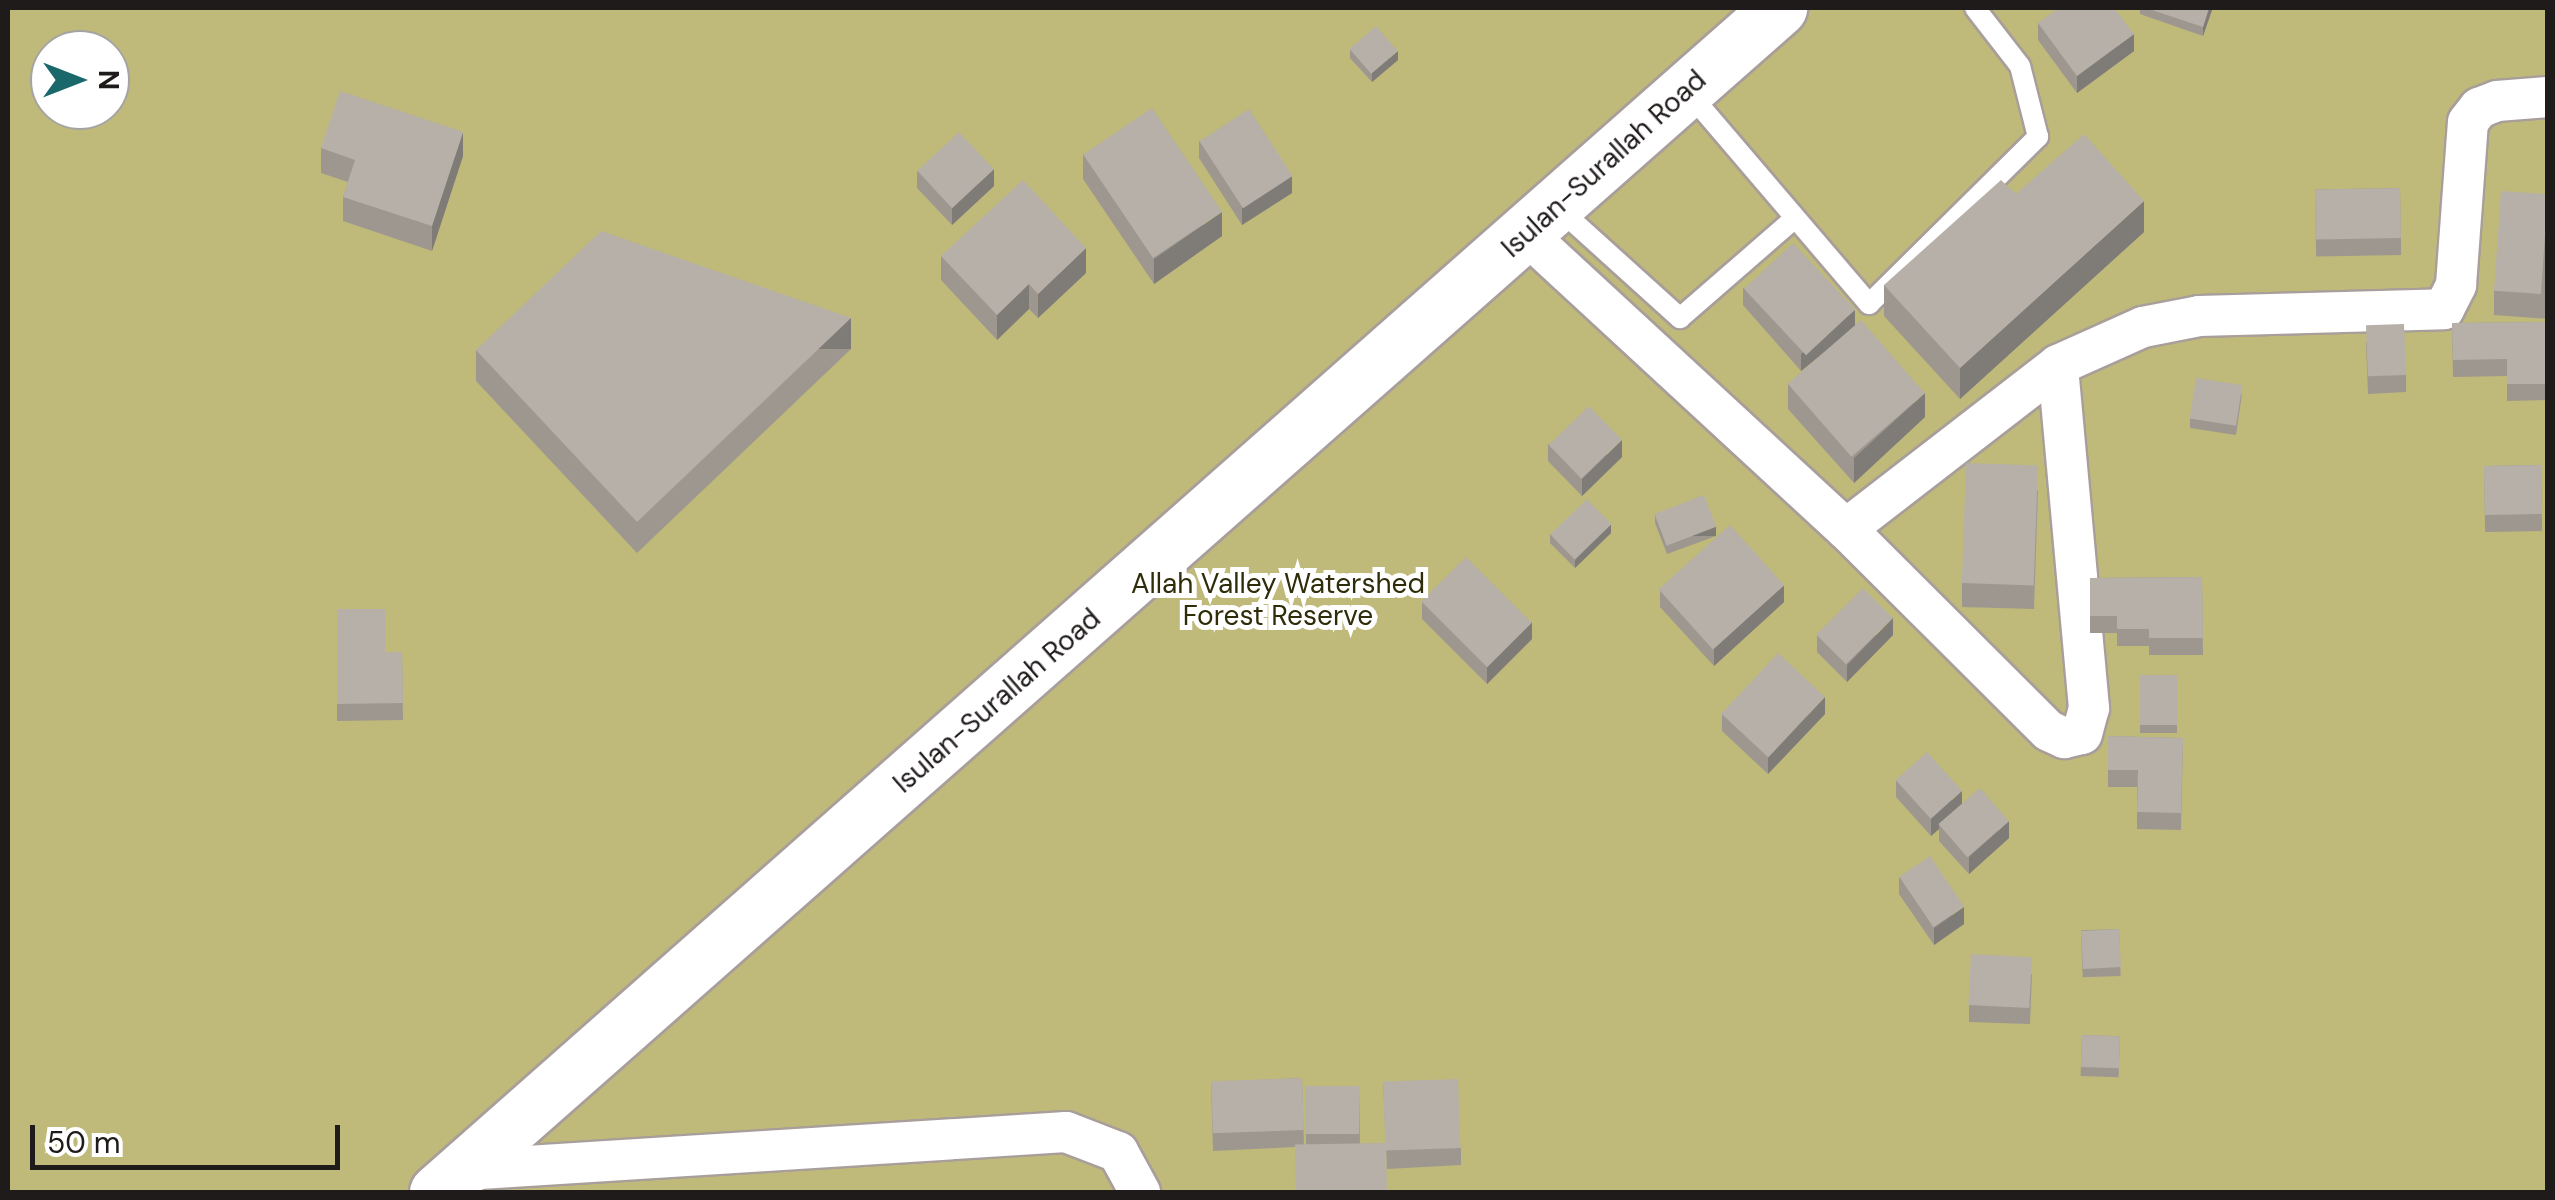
<!DOCTYPE html>
<style>
body{margin:0}
#map{position:relative;width:2555px;height:1200px;overflow:hidden;background:#f2e7e3;font-family:"DM Sans",sans-serif}
div>[style]{position:absolute}
[style*='--x']{left:calc(var(--x)*1px);top:calc(var(--y)*1px);width:calc(var(--w)*1px);rotate:calc(var(--a)*1deg)}
.green>*{inset:0;background:#bfb97a}
.roads{filter:drop-shadow(2px 0 #a89e9a) drop-shadow(-2px 0 #a89e9a) drop-shadow(0 2px #a89e9a) drop-shadow(0 -2px #a89e9a)}
.service>*{height:20px;margin:-10px;padding:0 10px;transform-origin:10px;border-radius:10px;background:#fff}
.minor>*{height:40px;margin:-20px;padding:0 20px;transform-origin:20px;border-radius:20px;background:#fff}
.trunk>*{height:55px;margin:-27.5px;padding:0 27.5px;transform-origin:27.5px;border-radius:27.5px;background:#fff}
.wall>*{inset:0;background:#9d9790;transform-origin:0 0}
.shaded-wall>*{inset:0;background:#7f7b76;transform-origin:0 0}
.building>*{inset:0;background:#b6b0a8;transform-origin:0 0}
span{translate:-50% -50%;white-space:nowrap;text-align:center;line-height:1.15;-webkit-text-stroke:10px #fff;paint-order:stroke}
.street-label{font-size:28px;color:#1f1b1a}
.park-label{font-size:28px;color:#2f2c09}
.frame{position:absolute;inset:0;border:10px solid #1f1b1a;pointer-events:none}
.north{position:absolute;left:30px;top:30px;width:100px;height:100px;box-sizing:border-box;background:#fff;border:2px solid #a5a4a3;border-radius:50%;rotate:90deg;font-size:28px;font-weight:700;line-height:40px;text-align:center;color:#1f1b1a}
.north::after{content:'';display:block;margin:auto;width:35px;height:45px;background:#1b686b;clip-path:polygon(50% 0,100% 100%,50% 72%,0 100%)}
.scale{position:absolute;left:30px;top:1125px;width:310px;height:45px;box-sizing:border-box;border:5px solid #1f1b1a;border-top:0;padding-left:12px;font-size:30px;line-height:35px;white-space:nowrap;color:#1f1b1a;-webkit-text-stroke:8px #fff;paint-order:stroke}
</style>
<div id="map">
<div class="green">
<div style="clip-path:polygon(evenodd,8px 8px,2547px 8px,2547px 1192px,8px 1192px,8px 8px,50px 50px,110px 50px,110px 110px,50px 110px,50px 50px)"></div>
</div>
<div class="roads">
<div class="service">
<div style="--x:1688;--y:92;--w:279;--a:49.5"></div>
<div style="--x:1869;--y:304;--w:238;--a:-44.7"></div>
<div style="--x:2038;--y:137;--w:73;--a:-104.2"></div>
<div style="--x:2020;--y:66;--w:73;--a:-127.8"></div>
<div style="--x:1557;--y:207;--w:166;--a:42.1"></div>
<div style="--x:1680;--y:318;--w:152;--a:-41"></div>
</div>
<div class="minor">
<div style="--x:1526;--y:234;--w:435;--a:42.7"></div>
<div style="--x:1846;--y:529;--w:286;--a:44.9"></div>
<div style="--x:2049;--y:731;--w:17;--a:25"></div>
<div style="--x:2064;--y:738;--w:18;--a:-13"></div>
<div style="--x:2082;--y:734;--w:27;--a:-75"></div>
<div style="--x:2089;--y:708;--w:344;--a:-95.2"></div>
<div style="--x:1846;--y:529;--w:268;--a:-37.7"></div>
<div style="--x:2058;--y:365;--w:93;--a:-24.1"></div>
<div style="--x:2143;--y:327;--w:57;--a:-11.1"></div>
<div style="--x:2199;--y:316;--w:245;--a:-1.6"></div>
<div style="--x:2444;--y:309;--w:27;--a:-63"></div>
<div style="--x:2456;--y:285;--w:163;--a:-85.8"></div>
<div style="--x:2468;--y:122;--w:18;--a:-52"></div>
<div style="--x:2479;--y:108;--w:19;--a:-21"></div>
<div style="--x:2497;--y:101;--w:51;--a:-4.5"></div>
<div style="--x:464;--y:1170;--w:603;--a:-3.61"></div>
<div style="--x:1066;--y:1132;--w:56;--a:21"></div>
<div style="--x:1118;--y:1152;--w:46;--a:61.2"></div>
</div>
<div class="trunk">
<div style="--x:437;--y:1192;--w:1790;--a:-41.42"></div>
</div>
</div>
<div class="wall">
<div style="clip-path:polygon(2140px 8px,2212px 8px,2212px 10px,2203px 36px,2140px 14px)"></div>
<div style="clip-path:polygon(2038px 23px,2134px 51px,2077px 93px,2038px 40px)"></div>
<div style="clip-path:polygon(1350px 49px,1398px 60px,1372px 82px,1350px 58px)"></div>
<div style="clip-path:polygon(1199px 141px,1292px 193px,1242px 225px,1199px 158px)"></div>
<div style="clip-path:polygon(321px 148px,463px 156px,432px 251px,343px 221px,343px 197px,348px 182px,321px 173px)"></div>
<div style="clip-path:polygon(1083px 154px,1222px 236px,1154px 284px,1083px 179px)"></div>
<div style="clip-path:polygon(917px 171px,994px 186px,952px 225px,917px 188px)"></div>
<div style="left:2400px;top:188px;width:67px;height:85px;rotate:89deg"></div>
<div style="clip-path:polygon(2548px 194px,2548px 319px,2494px 315px,2494px 291px)"></div>
<div style="clip-path:polygon(2144px 232px,1960px 399px,1884px 316px,1884px 285px)"></div>
<div style="clip-path:polygon(941px 256px,1086px 273px,1038px 318px,1029px 309px,997px 340px,941px 280px)"></div>
<div style="clip-path:polygon(1743px 288px,1855px 326px,1925px 417px,1854px 483px,1788px 409px,1788px 384px,1831px 347px,1801px 371px,1743px 305px)"></div>
<div style="clip-path:polygon(2548px 322px,2548px 400px,2507px 401px,2507px 376px,2453px 377px,2452px 323px)"></div>
<div style="clip-path:polygon(2366px 342px,2406px 375px,2406px 392px,2368px 394px)"></div>
<div style="clip-path:polygon(851px 349px,637px 553px,476px 381px,476px 350px)"></div>
<div style="clip-path:polygon(2242px 394px,2236px 435px,2190px 428px,2190px 419px)"></div>
<div style="clip-path:polygon(1548px 444px,1622px 457px,1582px 496px,1548px 461px)"></div>
<div style="left:2541px;top:465px;width:66px;height:57px;rotate:89deg"></div>
<div style="clip-path:polygon(2038px 490px,2034px 609px,1962px 607px,1962px 583px)"></div>
<div style="clip-path:polygon(1655px 514px,1716px 536px,1667px 554px,1655px 523px)"></div>
<div style="clip-path:polygon(1611px 533px,1575px 568px,1550px 543px,1550px 534px)"></div>
<div style="clip-path:polygon(2202px 577px,2203px 655px,2149px 655px,2149px 646px,2117px 646px,2117px 633px,2090px 633px,2090px 578px)"></div>
<div style="clip-path:polygon(1660px 590px,1784px 602px,1714px 666px,1660px 607px)"></div>
<div style="clip-path:polygon(1422px 602px,1532px 639px,1487px 684px,1422px 619px)"></div>
<div style="clip-path:polygon(337px 609px,385px 652px,402px 652px,403px 720px,337px 721px)"></div>
<div style="clip-path:polygon(1817px 635px,1893px 635px,1847px 682px,1817px 652px)"></div>
<div style="left:2140px;top:675px;width:37px;height:58px"></div>
<div style="clip-path:polygon(1722px 714px,1825px 714px,1768px 774px,1722px 731px)"></div>
<div style="clip-path:polygon(2108px 736px,2183px 738px,2181px 830px,2137px 829px,2137px 787px,2108px 787px)"></div>
<div style="clip-path:polygon(1896px 780px,1962px 804px,2009px 838px,1969px 874px,1939px 841px,1939px 829px,1931px 836px,1896px 797px)"></div>
<div style="clip-path:polygon(1899px 877px,1964px 924px,1934px 945px,1899px 894px)"></div>
<div style="left:2119px;top:929px;width:47px;height:38px;rotate:88deg"></div>
<div style="clip-path:polygon(2032px 974px,2030px 1024px,1969px 1022px,1969px 1005px)"></div>
<div style="left:2082px;top:1035px;width:38px;height:41px;rotate:2deg"></div>
<div style="clip-path:polygon(1302px 1078px,1304px 1146px,1306px 1146px,1305px 1086px,1359px 1086px,1360px 1144px,1386px 1143px,1383px 1083px,1461px 1148px,1461px 1165px,1387px 1169px,1386px 1148px,1295px 1147px,1213px 1151px,1211px 1082px)"></div>
</div>
<div class="shaded-wall">
<div style="clip-path:polygon(2209px 8px,2212px 8px,2212px 10px,2203px 36px,2203px 27px)"></div>
<div style="clip-path:polygon(2134px 34px,2134px 51px,2077px 93px,2077px 76px)"></div>
<div style="clip-path:polygon(1398px 51px,1398px 60px,1372px 82px,1372px 73px)"></div>
<div style="clip-path:polygon(463px 132px,463px 156px,432px 251px,432px 226px)"></div>
<div style="clip-path:polygon(994px 169px,994px 186px,952px 225px,952px 208px)"></div>
<div style="clip-path:polygon(1292px 176px,1292px 193px,1242px 225px,1242px 208px)"></div>
<div style="clip-path:polygon(2144px 201px,2144px 232px,1960px 399px,1960px 368px)"></div>
<div style="clip-path:polygon(1222px 212px,1222px 236px,1154px 284px,1154px 259px)"></div>
<div style="clip-path:polygon(1086px 248px,1086px 273px,1038px 318px,1038px 294px)"></div>
<div style="clip-path:polygon(1029px 284px,1029px 309px,997px 340px,997px 315px)"></div>
<div style="clip-path:polygon(1855px 310px,1855px 327px,1801px 371px,1801px 354px)"></div>
<div style="left:851px;top:318px;width:31px;height:296px;rotate:90deg"></div>
<div style="clip-path:polygon(1925px 393px,1925px 417px,1854px 483px,1854px 458px)"></div>
<div style="clip-path:polygon(1622px 440px,1622px 457px,1582px 496px,1582px 479px)"></div>
<div style="clip-path:polygon(1611px 524px,1611px 533px,1575px 568px,1575px 560px)"></div>
<div style="left:1716px;top:527px;width:9px;height:52px;rotate:90deg"></div>
<div style="clip-path:polygon(1784px 585px,1784px 602px,1714px 666px,1714px 649px)"></div>
<div style="clip-path:polygon(1893px 618px,1893px 635px,1847px 682px,1847px 665px)"></div>
<div style="clip-path:polygon(1532px 622px,1532px 639px,1487px 684px,1487px 667px)"></div>
<div style="clip-path:polygon(1825px 697px,1825px 714px,1768px 774px,1768px 758px)"></div>
<div style="clip-path:polygon(1962px 791px,1962px 808px,1939px 824px,1939px 829px,1931px 836px,1931px 819px)"></div>
<div style="clip-path:polygon(2009px 821px,2009px 838px,1969px 874px,1969px 857px)"></div>
<div style="clip-path:polygon(1964px 907px,1964px 924px,1934px 945px,1934px 928px)"></div>
</div>
<div class="building">
<div style="clip-path:polygon(2059px 8px,2114px 8px,2134px 34px,2077px 76px,2038px 23px)"></div>
<div style="clip-path:polygon(2146px 8px,2209px 8px,2203px 27px)"></div>
<div style="left:1376px;top:26px;width:33px;height:35px;rotate:49deg"></div>
<div style="clip-path:polygon(340px 91px,463px 132px,432px 226px,343px 197px,355px 160px,321px 148px)"></div>
<div style="left:1152px;top:108px;width:125px;height:83px;rotate:56deg"></div>
<div style="left:1249px;top:109px;width:80px;height:59px;rotate:57deg"></div>
<div style="left:959px;top:132px;width:51px;height:57px;rotate:47deg"></div>
<div style="clip-path:polygon(2084px 134px,2144px 201px,1960px 368px,1884px 285px,2001px 180px,2016px 194px)"></div>
<div style="clip-path:polygon(1023px 180px,1086px 248px,1038px 294px,1029px 284px,997px 315px,941px 256px)"></div>
<div style="left:2400px;top:188px;width:50px;height:85px;rotate:89deg"></div>
<div style="left:2501px;top:191px;width:47px;height:100px;rotate:4deg"></div>
<div style="clip-path:polygon(601px 231px,851px 318px,637px 522px,476px 350px)"></div>
<div style="left:1793px;top:243px;width:91px;height:67px;rotate:47deg"></div>
<div style="left:1861px;top:320px;width:97px;height:97px;rotate:49deg"></div>
<div style="clip-path:polygon(2548px 322px,2548px 384px,2507px 384px,2507px 359px,2453px 360px,2452px 323px)"></div>
<div style="left:2404px;top:324px;width:51px;height:38px;rotate:88deg"></div>
<div style="left:2196px;top:378px;width:47px;height:41px;rotate:9deg"></div>
<div style="left:1589px;top:406px;width:47px;height:56px;rotate:46deg"></div>
<div style="left:1966px;top:463px;width:72px;height:120px;rotate:2deg"></div>
<div style="left:2541px;top:465px;width:49px;height:57px;rotate:89deg"></div>
<div style="left:1704px;top:495px;width:34px;height:53px;rotate:69deg"></div>
<div style="left:1587px;top:499px;width:35px;height:51px;rotate:46deg"></div>
<div style="left:1730px;top:525px;width:81px;height:96px;rotate:48deg"></div>
<div style="left:1466px;top:557px;width:93px;height:63px;rotate:45deg"></div>
<div style="clip-path:polygon(2202px 577px,2203px 638px,2149px 638px,2149px 629px,2117px 629px,2117px 616px,2090px 616px,2090px 578px)"></div>
<div style="left:1863px;top:588px;width:42px;height:66px;rotate:45deg"></div>
<div style="clip-path:polygon(337px 609px,385px 609px,385px 652px,402px 652px,403px 703px,337px 704px)"></div>
<div style="left:1778px;top:653px;width:64px;height:83px;rotate:43deg"></div>
<div style="left:2140px;top:675px;width:37px;height:50px"></div>
<div style="clip-path:polygon(2108px 736px,2183px 738px,2181px 813px,2137px 812px,2138px 770px,2108px 770px)"></div>
<div style="left:1927px;top:752px;width:52px;height:42px;rotate:48deg"></div>
<div style="left:1980px;top:788px;width:44px;height:55px;rotate:49deg"></div>
<div style="left:1930px;top:856px;width:61px;height:37px;rotate:56deg"></div>
<div style="left:2119px;top:929px;width:38px;height:38px;rotate:87deg"></div>
<div style="left:1971px;top:954px;width:61px;height:51px;rotate:3deg"></div>
<div style="left:2082px;top:1035px;width:38px;height:32px;rotate:2deg"></div>
<div style="left:1302px;top:1078px;width:52px;height:91px;rotate:88deg"></div>
<div style="left:1458px;top:1079px;width:69px;height:75px;rotate:88deg"></div>
<div style="left:1305px;top:1086px;width:54px;height:48px"></div>
<div style="left:1386px;top:1143px;width:49px;height:91px;rotate:89deg"></div>
</div>
<div class="street-label">
<span style="left:1604px;top:164px;rotate:-42deg">Isulan-Surallah Road</span>
<span style="left:997px;top:701px;rotate:-41deg">Isulan-Surallah Road</span>
</div>
<div class="park-label">
<span style="left:1278px;top:600px">Allah Valley Watershed<br>Forest Reserve</span>
</div>
<div class="frame"></div>
<div class="north">N</div>
<div class="scale">50 m</div>
</div>
